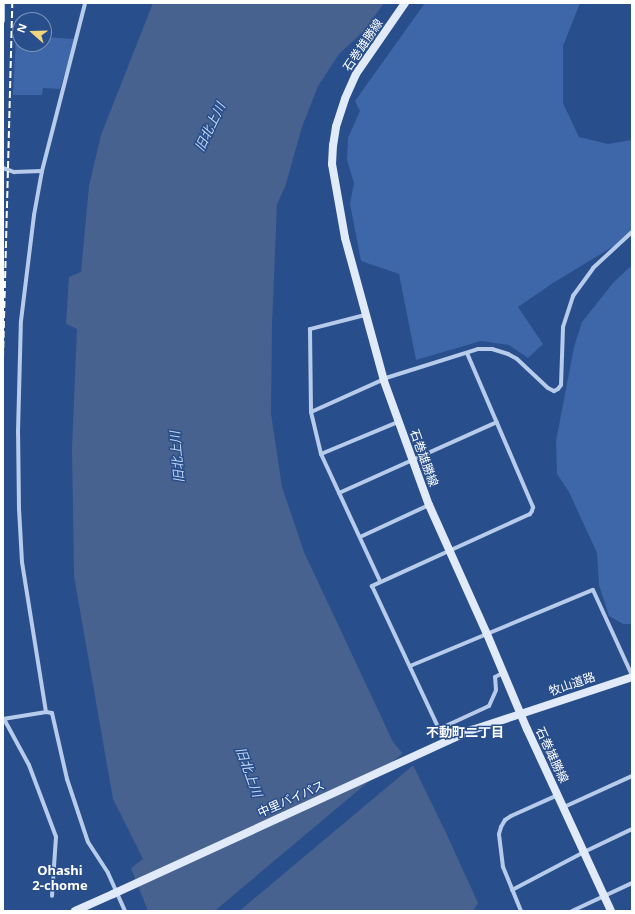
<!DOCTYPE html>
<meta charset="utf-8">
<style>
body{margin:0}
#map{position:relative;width:635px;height:914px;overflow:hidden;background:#284e8c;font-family:"Noto Sans","Noto Sans JP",sans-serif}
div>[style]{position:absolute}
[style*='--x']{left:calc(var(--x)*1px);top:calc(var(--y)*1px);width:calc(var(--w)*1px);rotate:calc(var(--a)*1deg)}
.green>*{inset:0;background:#3d67a8}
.water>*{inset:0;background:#48628f}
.pier>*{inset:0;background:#284e8c;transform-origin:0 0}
.street>*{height:4px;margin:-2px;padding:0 2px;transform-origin:2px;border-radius:2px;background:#b7cbea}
.secondary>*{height:8px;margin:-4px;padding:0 4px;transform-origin:4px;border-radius:4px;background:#e1eaf8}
.rail>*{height:2px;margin-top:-1px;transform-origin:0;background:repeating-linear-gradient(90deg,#fff 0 7px,transparent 0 10px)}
.secondary-bridge>*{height:8px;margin:-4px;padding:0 4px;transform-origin:4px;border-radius:4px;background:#e1eaf8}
span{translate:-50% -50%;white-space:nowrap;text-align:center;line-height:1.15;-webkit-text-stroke:3px #284e8c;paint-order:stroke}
.street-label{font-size:12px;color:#fff}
.water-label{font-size:13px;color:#c3d5f1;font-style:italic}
.neighbourhood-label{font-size:13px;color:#fff;font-weight:700}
.frame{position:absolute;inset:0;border:4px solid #fff;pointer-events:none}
.north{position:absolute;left:12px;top:12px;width:40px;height:40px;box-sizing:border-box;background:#284e8c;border:1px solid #7e95ba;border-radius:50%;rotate:290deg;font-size:11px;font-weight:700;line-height:16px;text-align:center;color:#fff}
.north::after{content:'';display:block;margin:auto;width:14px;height:18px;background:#f1d67d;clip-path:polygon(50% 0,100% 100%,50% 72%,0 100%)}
</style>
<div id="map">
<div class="green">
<div style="clip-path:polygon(425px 3px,580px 3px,563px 46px,563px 103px,579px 137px,608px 144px,632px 140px,632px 235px,553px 283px,518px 307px,543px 344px,528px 358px,509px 345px,481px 341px,416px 360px,399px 274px,361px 261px,350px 204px,354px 183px,347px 160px,348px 138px,360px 111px,355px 101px)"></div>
<div style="clip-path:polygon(16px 36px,20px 37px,20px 44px,44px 44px,44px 37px,75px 39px,60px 89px,43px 88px,42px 95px,13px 95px)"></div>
<div style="clip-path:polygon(632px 265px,632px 624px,623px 624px,609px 616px,599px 585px,597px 553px,569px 492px,557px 474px,556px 441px,574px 347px,582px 322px,613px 283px)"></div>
</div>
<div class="water">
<div style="clip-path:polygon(153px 3px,384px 3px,365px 30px,339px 54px,318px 86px,302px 127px,285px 187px,277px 204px,272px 326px,271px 414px,282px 487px,304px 552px,393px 742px,414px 767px,447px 835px,478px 903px,473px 911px,148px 911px,131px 868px,143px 859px,113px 799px,74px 576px,72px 449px,77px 329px,66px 324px,69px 277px,81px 272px,89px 186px,101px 135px)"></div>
</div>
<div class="pier">
<div style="left:404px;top:752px;width:16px;height:299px;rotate:50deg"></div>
</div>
<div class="street">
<div style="--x:3;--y:21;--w:18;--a:-90"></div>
<div style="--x:3;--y:168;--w:12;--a:20"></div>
<div style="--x:14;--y:172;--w:28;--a:-2"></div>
<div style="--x:365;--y:315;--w:57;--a:165.7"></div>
<div style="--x:310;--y:329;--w:83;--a:89.3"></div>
<div style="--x:311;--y:412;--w:43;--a:76.6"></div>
<div style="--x:321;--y:454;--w:140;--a:65.1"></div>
<div style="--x:467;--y:353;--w:168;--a:66.8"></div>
<div style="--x:533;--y:507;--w:4;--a:104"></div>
<div style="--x:532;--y:511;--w:4;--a:124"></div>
<div style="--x:530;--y:514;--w:174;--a:155.5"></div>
<div style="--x:372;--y:586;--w:158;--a:64.9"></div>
<div style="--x:439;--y:729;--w:55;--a:-24.7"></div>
<div style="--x:489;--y:706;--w:17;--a:-66"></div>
<div style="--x:496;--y:690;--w:13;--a:-94"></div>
<div style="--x:495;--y:677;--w:9;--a:-27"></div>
<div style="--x:311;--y:412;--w:85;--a:-24.2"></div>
<div style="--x:389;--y:377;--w:93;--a:-17.5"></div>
<div style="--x:478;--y:349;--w:14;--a:0"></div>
<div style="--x:492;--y:349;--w:17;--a:17"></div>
<div style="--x:508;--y:354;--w:10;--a:29"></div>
<div style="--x:517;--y:359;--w:42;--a:43.1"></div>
<div style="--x:548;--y:388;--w:7;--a:27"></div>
<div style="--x:554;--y:391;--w:4;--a:-27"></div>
<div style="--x:558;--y:389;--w:5;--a:-53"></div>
<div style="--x:561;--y:385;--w:58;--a:-88"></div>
<div style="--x:563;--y:327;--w:33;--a:-72"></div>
<div style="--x:573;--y:296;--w:34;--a:-54"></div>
<div style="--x:593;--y:268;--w:53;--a:-42.7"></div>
<div style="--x:321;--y:454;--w:83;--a:-22.6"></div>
<div style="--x:339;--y:493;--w:173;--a:-24.2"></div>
<div style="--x:360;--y:537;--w:76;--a:-24.9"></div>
<div style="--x:410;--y:666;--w:198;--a:-22.6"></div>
<div style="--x:593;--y:590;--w:94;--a:65.4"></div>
<div style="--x:46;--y:712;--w:152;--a:-99.1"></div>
<div style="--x:22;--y:562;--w:53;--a:-93.2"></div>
<div style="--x:19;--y:509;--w:77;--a:-90.7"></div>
<div style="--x:18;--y:432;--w:111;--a:-88.5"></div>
<div style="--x:21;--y:321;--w:107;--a:-83"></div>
<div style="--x:34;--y:215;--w:45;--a:-79.7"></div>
<div style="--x:42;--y:171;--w:173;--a:-75.6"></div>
<div style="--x:3;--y:719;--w:44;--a:-9.2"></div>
<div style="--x:46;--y:712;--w:6;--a:9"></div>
<div style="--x:52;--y:713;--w:68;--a:77.2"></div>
<div style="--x:67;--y:779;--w:66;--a:71.6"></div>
<div style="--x:88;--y:842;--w:37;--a:57"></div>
<div style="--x:108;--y:873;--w:42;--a:65.9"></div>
<div style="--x:4;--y:719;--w:52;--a:61.5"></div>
<div style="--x:29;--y:765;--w:77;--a:69.4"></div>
<div style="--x:56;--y:837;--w:59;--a:93.9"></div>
<div style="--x:564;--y:807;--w:75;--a:-24.5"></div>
<div style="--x:512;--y:890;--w:81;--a:-27.8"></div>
<div style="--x:584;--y:852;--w:53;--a:-25.6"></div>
<div style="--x:521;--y:911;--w:48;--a:-112.2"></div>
<div style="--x:503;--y:867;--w:33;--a:-97"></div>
<div style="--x:499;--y:834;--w:7;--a:-74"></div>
<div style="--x:501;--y:827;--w:8;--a:-60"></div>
<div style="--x:505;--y:820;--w:7;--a:-34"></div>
<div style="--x:511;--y:816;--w:51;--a:-24.1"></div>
<div style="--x:572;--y:911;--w:66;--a:-25"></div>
</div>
<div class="secondary">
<div style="--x:405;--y:3;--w:86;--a:124.6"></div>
<div style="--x:356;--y:74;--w:27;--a:114"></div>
<div style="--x:345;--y:99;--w:29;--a:108"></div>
<div style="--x:336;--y:127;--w:18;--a:99"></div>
<div style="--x:333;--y:145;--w:19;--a:93"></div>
<div style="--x:332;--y:164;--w:75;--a:80"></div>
<div style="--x:345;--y:238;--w:148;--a:74.7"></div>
<div style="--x:384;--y:381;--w:132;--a:70.1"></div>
<div style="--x:429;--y:505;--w:141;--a:65.8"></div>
<div style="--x:487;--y:634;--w:103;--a:67.2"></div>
<div style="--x:527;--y:729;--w:200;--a:65.2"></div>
<div style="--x:472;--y:730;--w:169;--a:-18.3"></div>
<div style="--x:75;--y:911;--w:42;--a:-24.1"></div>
</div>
<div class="rail">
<div style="--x:3;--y:358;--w:355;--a:-88.5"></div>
</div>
<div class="secondary-bridge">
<div style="--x:113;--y:894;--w:395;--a:-24.6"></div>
</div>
<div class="street-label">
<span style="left:363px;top:45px;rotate:-56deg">石巻雄勝線</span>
<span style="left:424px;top:458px;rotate:70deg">石巻雄勝線</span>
<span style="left:572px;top:684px;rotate:-19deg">牧山道路</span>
<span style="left:552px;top:755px;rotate:65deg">石巻雄勝線</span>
<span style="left:291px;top:799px;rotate:-24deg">中里バイパス</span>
</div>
<div class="water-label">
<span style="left:210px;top:127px;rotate:-64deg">旧北上川</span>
<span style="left:177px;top:457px;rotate:-95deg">旧北上川</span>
<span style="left:249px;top:772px;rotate:70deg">旧北上川</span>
</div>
<div class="neighbourhood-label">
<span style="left:465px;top:732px">不動町二丁目</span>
<span style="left:60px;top:878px">Ohashi<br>2-chome</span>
</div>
<div class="frame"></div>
<div class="north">N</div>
</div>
